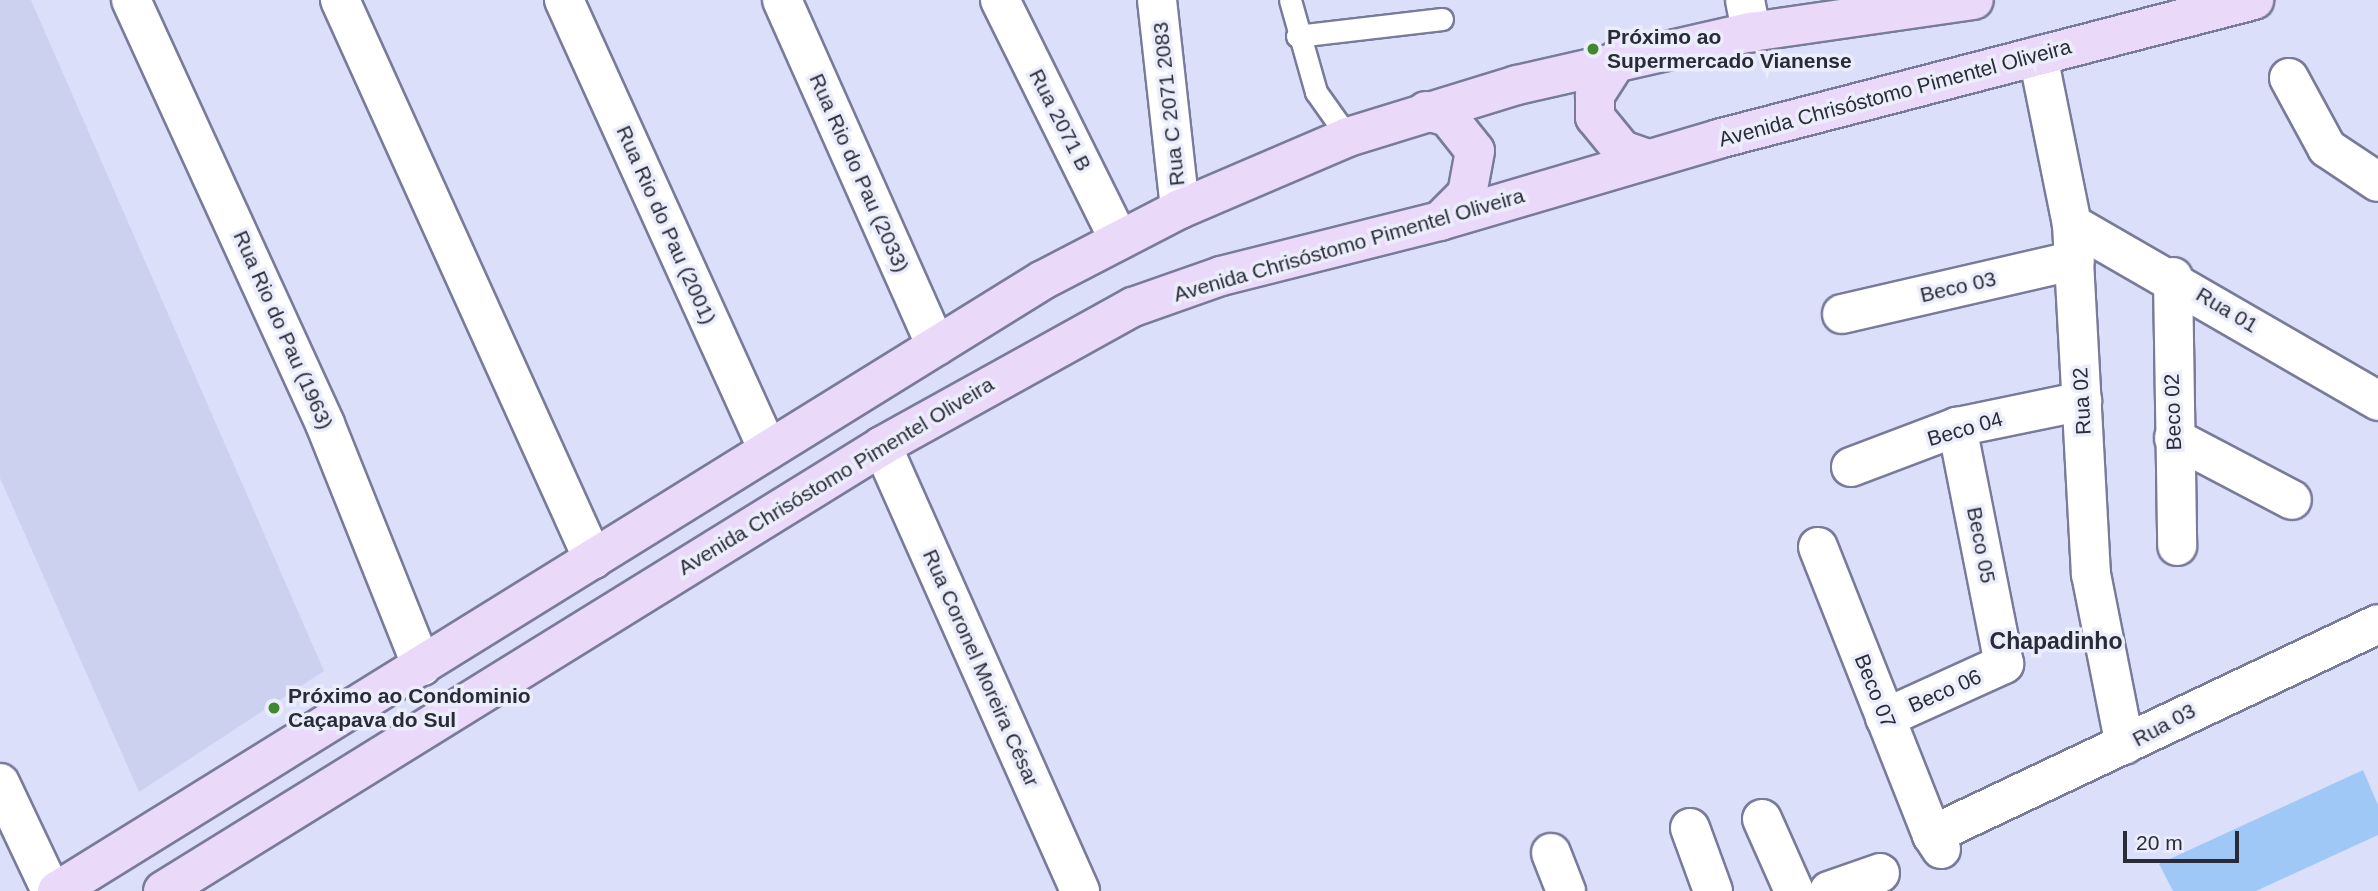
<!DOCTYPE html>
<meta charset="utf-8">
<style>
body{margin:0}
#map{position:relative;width:2378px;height:891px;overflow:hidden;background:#dcdffa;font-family:Helvetica,sans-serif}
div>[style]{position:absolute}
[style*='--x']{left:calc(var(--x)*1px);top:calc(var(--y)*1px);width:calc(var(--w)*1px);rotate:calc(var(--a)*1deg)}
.built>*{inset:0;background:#cdd1f0}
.building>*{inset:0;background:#a0c8f6}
.roads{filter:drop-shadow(2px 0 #787b99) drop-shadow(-2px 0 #787b99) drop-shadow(0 2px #787b99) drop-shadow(0 -2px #787b99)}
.service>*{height:21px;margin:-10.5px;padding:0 10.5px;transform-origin:10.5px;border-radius:10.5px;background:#fff}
.minor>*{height:38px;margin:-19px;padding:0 19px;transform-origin:19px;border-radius:19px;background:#fff}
.tertiary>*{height:38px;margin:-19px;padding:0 19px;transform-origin:19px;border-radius:19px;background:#fff}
.primary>*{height:38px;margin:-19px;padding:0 19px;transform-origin:19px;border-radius:19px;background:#ebd9fa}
.dots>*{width:19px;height:19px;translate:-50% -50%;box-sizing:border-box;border:4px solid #ecedfb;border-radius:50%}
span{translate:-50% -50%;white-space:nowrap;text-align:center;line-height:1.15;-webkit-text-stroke:7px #ecedfb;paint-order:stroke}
.poi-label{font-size:21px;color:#2a2b38;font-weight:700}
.left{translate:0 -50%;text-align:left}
.street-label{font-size:21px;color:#2a2b38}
.neighbourhood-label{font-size:23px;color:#2a2b38;font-weight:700}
.scale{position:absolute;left:2123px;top:831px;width:116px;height:32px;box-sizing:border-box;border:4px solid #2a2b38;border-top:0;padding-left:9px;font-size:21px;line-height:24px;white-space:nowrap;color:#2a2b38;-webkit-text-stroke:5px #ecedfb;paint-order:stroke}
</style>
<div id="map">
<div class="built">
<div style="clip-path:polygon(0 0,31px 0,324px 671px,139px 792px,0 478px)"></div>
</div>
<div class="building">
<div style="clip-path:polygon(2363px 770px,2378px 805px,2378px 835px,2256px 891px,2173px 891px,2159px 864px)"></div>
</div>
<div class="roads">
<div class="service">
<div style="--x:1290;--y:0;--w:96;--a:74.2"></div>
<div style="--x:1316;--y:92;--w:55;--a:54.6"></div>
<div style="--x:1297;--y:36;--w:146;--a:-6.7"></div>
</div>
<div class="minor">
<div style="--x:131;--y:0;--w:466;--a:65.4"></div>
<div style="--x:325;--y:424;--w:261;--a:68.2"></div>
<div style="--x:340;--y:0;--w:614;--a:65.65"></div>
<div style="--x:564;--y:0;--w:494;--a:65.6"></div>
<div style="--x:782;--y:0;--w:379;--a:66"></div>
<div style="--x:1000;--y:0;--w:268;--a:63.6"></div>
<div style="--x:1157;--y:0;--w:210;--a:83.7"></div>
<div style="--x:1745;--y:0;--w:33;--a:79"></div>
<div style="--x:2038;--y:56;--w:171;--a:78.6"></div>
<div style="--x:2072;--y:224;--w:351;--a:86.9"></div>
<div style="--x:2091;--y:574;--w:174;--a:78.8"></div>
<div style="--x:2289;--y:78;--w:80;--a:61.5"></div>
<div style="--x:2327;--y:148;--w:61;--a:33.7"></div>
<div style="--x:2072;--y:224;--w:354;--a:30"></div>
<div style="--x:2173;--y:277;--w:269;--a:89.1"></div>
<div style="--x:1842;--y:314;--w:239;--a:-13"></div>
<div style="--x:2174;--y:438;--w:133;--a:27.7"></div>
<div style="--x:1851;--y:467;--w:113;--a:-20.7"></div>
<div style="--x:1957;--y:427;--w:128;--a:-11.7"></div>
<div style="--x:1818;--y:547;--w:310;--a:68.4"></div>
<div style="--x:1885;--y:718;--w:131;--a:-24.4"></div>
<div style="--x:2004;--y:664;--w:242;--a:-101.2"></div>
<div style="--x:0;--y:783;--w:119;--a:64.7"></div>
<div style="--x:1762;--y:819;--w:79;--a:66"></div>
<div style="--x:1690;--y:828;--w:67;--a:69.9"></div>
<div style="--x:1941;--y:849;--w:17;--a:-123"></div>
<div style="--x:1932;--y:835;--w:493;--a:-25.3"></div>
<div style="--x:1551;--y:853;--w:41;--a:68.5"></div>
<div style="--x:1829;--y:891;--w:54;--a:-19.4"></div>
</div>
<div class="tertiary">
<div style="--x:882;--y:446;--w:487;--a:66"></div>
</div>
<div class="primary">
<div style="--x:1618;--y:59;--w:43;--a:122.6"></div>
<div style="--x:1595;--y:95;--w:22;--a:90"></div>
<div style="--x:1595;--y:117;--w:43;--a:50.7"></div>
<div style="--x:1622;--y:150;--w:28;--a:19"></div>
<div style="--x:1426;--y:111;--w:23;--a:15"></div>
<div style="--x:1448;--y:117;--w:43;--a:51.5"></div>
<div style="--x:1475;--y:151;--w:44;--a:100.5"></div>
<div style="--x:1467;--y:194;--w:38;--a:135"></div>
<div style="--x:57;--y:891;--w:1160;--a:-31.79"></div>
<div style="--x:1043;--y:280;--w:154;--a:-27.4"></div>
<div style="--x:1180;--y:209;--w:183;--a:-23.2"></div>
<div style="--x:1348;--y:137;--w:177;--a:-17.1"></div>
<div style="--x:1517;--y:85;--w:240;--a:-12.8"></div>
<div style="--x:1751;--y:32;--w:225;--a:-8.2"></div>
<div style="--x:163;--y:891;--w:846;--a:-31.75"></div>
<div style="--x:882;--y:446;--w:287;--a:-29"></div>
<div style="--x:1133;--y:307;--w:93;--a:-19.4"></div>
<div style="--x:1221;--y:276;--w:226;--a:-14.1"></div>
<div style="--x:1440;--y:221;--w:290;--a:-16.4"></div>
<div style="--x:1718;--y:139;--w:554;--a:-14.54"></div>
</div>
</div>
<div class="dots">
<div style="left:1593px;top:49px;background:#41882e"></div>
<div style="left:274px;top:708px;background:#41882e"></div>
</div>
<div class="poi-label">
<span class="left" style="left:1607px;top:49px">Próximo ao<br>Supermercado Vianense</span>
<span class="left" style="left:288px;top:708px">Próximo ao Condominio<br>Caçapava do Sul</span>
</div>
<div class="street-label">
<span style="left:1895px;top:93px;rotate:-15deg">Avenida Chrisóstomo Pimentel Oliveira</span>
<span style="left:1169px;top:104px;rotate:-96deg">Rua C 2071 2083</span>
<span style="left:1060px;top:120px;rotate:63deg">Rua 2071 B</span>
<span style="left:859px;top:173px;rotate:66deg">Rua Rio do Pau (2033)</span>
<span style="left:666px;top:225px;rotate:66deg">Rua Rio do Pau (2001)</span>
<span style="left:1349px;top:245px;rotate:-16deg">Avenida Chrisóstomo Pimentel Oliveira</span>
<span style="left:1958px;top:287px;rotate:-13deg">Beco 03</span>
<span style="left:2227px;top:310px;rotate:31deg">Rua 01</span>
<span style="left:283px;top:330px;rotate:66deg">Rua Rio do Pau (1963)</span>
<span style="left:2082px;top:401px;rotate:-93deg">Rua 02</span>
<span style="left:2173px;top:412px;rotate:-92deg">Beco 02</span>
<span style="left:1965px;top:429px;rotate:-16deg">Beco 04</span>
<span style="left:836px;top:476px;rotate:-31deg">Avenida Chrisóstomo Pimentel Oliveira</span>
<span style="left:1981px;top:545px;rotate:79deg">Beco 05</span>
<span style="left:981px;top:668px;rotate:66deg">Rua Coronel Moreira César</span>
<span style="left:1875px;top:691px;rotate:68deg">Beco 07</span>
<span style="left:1945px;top:691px;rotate:-24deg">Beco 06</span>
<span style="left:2164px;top:725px;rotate:-28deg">Rua 03</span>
</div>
<div class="neighbourhood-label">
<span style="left:2056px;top:641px">Chapadinho</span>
</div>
<div class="scale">20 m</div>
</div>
